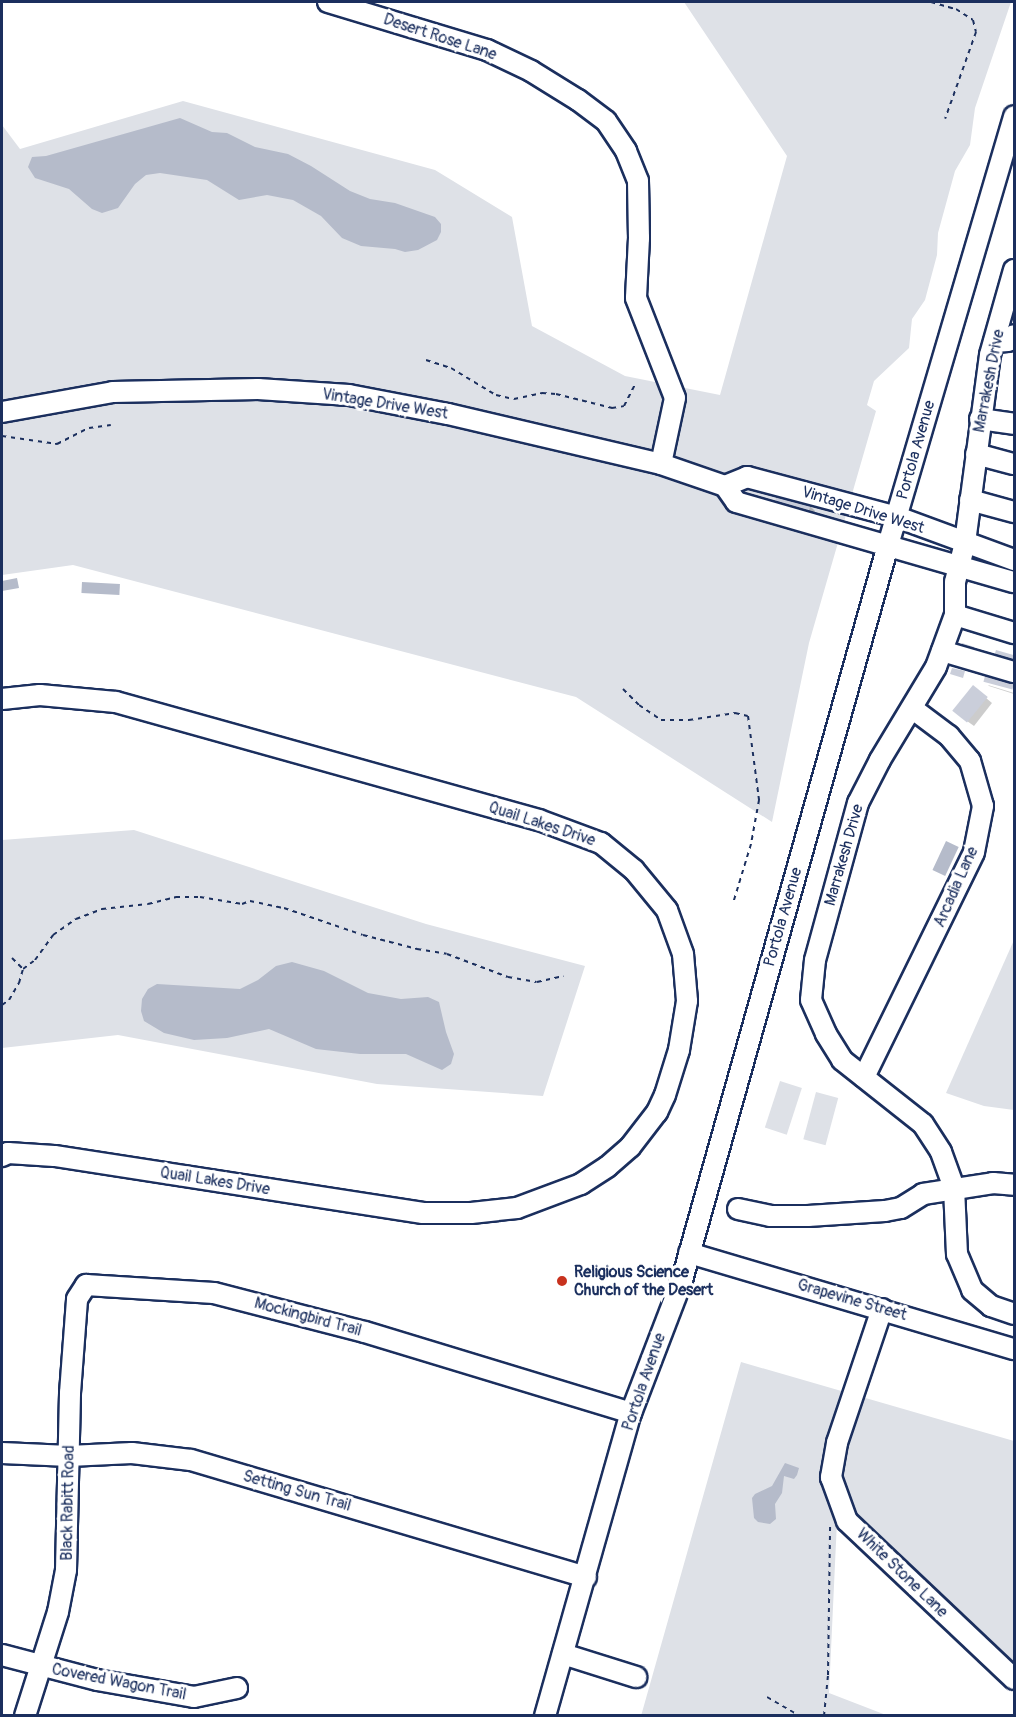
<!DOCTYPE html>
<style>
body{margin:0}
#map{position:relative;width:1016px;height:1717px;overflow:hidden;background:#fff;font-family:Pangolin,sans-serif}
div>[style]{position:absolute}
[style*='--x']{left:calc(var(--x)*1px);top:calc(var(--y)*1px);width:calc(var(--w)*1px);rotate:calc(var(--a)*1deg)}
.green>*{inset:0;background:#dee1e7;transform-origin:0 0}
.water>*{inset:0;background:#b5bbca;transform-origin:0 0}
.shadow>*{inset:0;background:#0003}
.building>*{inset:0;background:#caceda;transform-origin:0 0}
.path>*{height:2px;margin-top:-1px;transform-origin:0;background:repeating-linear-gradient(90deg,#1b2f5e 0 4.5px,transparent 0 9px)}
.roads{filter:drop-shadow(2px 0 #1b2f5e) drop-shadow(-2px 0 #1b2f5e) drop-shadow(0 2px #1b2f5e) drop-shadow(0 -2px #1b2f5e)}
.minor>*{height:20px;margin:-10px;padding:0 10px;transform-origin:10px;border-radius:10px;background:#fff}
.dots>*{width:16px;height:16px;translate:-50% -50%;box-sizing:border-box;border:3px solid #fff;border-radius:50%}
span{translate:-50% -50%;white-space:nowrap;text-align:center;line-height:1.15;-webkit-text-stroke:6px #fff;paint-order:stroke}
.street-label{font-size:16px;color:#1b2f5e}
.poi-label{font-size:16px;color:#1b2f5e;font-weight:700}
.left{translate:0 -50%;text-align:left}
.frame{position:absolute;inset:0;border:3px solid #1b2f5e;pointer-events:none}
</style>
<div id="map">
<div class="green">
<div style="clip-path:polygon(684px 2px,1011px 2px,975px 108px,970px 145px,955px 171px,938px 233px,937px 255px,925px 300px,912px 319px,909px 348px,874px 381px,867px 405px,876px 411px,809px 643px,772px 822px,576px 697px,73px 565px,2px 575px,2px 125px,20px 149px,183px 101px,435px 170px,512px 217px,532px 326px,625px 376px,720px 395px,787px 156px)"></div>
<div style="clip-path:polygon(134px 830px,426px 924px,585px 966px,543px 1096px,377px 1084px,118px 1035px,2px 1048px,2px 840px)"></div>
<div style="clip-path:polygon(1014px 940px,1014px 1110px,984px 1106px,946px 1093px)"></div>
<div style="left:780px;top:1081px;width:23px;height:49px;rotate:18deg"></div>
<div style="left:816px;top:1092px;width:23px;height:49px;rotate:15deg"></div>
<div style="clip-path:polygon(741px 1362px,1014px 1441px,1014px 1669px,837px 1521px,829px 1693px,886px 1715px,641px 1716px)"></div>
</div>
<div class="water">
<div style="clip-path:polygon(180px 118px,212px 132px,227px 133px,255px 147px,288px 154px,311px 166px,350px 191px,370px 199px,395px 203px,435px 217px,441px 224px,441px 232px,437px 240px,418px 250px,405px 252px,395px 249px,361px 246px,342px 238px,321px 216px,293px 200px,267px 195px,239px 200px,207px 180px,160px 173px,146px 175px,135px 184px,118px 208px,102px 213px,92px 209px,69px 189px,35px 178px,28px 167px,32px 157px,46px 156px)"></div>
<div style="clip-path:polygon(17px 578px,19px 588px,2px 591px,2px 581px)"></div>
<div style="left:82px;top:582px;width:38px;height:11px;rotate:3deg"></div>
<div style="left:946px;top:841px;width:14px;height:32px;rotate:25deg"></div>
<div style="clip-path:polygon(292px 962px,324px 971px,368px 993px,401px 999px,428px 997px,439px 1002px,446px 1032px,454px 1054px,451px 1064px,442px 1070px,406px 1054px,360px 1054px,316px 1049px,269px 1029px,227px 1038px,194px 1040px,164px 1033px,144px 1021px,141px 1011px,142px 999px,148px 989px,157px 984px,240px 989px,258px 980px,276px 966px)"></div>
<div style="clip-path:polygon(785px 1463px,799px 1468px,797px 1475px,794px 1479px,784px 1476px,782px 1493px,775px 1504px,776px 1519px,770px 1524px,758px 1522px,754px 1518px,752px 1498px,755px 1494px,772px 1486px)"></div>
</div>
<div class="shadow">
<div style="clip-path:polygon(810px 506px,815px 511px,811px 522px,780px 512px)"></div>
<div style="clip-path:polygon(988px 685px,1014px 693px,1014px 694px,989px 686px)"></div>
<div style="clip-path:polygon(973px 687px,992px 703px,974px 726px,960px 716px)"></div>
</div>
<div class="building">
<div style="left:777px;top:495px;width:35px;height:14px;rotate:16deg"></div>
<div style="left:962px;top:643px;width:13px;height:8px;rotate:18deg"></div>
<div style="left:996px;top:650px;width:19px;height:10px;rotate:16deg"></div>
<div style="clip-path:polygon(952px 668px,965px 671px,963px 678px,950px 674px)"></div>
<div style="left:985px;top:676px;width:30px;height:6px;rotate:15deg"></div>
<div style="left:973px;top:685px;width:19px;height:33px;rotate:39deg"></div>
</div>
<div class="path">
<div style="--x:931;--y:2;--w:26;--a:16"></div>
<div style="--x:956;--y:9;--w:20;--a:33"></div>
<div style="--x:973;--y:20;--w:12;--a:76"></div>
<div style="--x:976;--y:32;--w:92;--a:109.6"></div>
<div style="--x:426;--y:360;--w:26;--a:18"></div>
<div style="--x:451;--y:368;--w:52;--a:31"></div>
<div style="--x:496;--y:395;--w:18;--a:13"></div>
<div style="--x:514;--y:399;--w:29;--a:-12"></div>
<div style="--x:542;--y:393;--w:14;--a:4"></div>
<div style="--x:556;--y:394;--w:58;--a:14"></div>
<div style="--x:612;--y:408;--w:12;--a:-9"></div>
<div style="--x:624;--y:406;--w:25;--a:-63"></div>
<div style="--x:2;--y:436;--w:56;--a:8.3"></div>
<div style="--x:57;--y:444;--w:36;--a:-27"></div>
<div style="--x:89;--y:428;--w:22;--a:-8"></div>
<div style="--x:623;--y:689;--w:23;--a:45"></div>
<div style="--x:639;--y:705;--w:27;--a:34"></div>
<div style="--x:661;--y:720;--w:28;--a:0"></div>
<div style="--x:689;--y:720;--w:47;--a:-8.7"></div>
<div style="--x:735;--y:713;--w:13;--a:13"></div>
<div style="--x:748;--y:716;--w:85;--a:82.5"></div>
<div style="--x:759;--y:800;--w:45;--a:100.3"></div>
<div style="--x:751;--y:844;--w:59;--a:106.9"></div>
<div style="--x:12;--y:958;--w:16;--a:45"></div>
<div style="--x:23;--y:969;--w:15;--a:-37"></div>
<div style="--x:35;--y:960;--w:31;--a:-54"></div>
<div style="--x:53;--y:935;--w:28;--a:-35"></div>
<div style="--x:76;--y:919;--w:28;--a:-21"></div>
<div style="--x:102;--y:909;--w:46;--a:-6.2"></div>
<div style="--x:148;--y:904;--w:29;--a:-14"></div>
<div style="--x:176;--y:897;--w:24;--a:0"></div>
<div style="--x:200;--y:897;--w:43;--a:9.5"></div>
<div style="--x:242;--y:904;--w:9;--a:-21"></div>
<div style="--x:250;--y:901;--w:35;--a:12"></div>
<div style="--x:284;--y:908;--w:83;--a:18.9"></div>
<div style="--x:363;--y:935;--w:56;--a:14.5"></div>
<div style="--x:417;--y:949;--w:30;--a:9"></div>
<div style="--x:447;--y:954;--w:65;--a:20.7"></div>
<div style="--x:508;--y:977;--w:29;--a:10"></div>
<div style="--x:537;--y:982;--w:27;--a:-13"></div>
<div style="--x:2;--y:1005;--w:9;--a:-36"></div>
<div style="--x:9;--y:1000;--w:20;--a:-60"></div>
<div style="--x:19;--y:983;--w:15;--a:-74"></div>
<div style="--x:767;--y:1697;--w:38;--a:30"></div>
<div style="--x:824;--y:1716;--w:41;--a:-84.4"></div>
<div style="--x:828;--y:1675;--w:150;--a:-89.2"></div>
</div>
<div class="roads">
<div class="minor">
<div style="--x:328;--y:2;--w:166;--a:16.8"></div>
<div style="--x:487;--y:50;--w:49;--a:25.5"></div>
<div style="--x:531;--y:71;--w:55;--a:31.7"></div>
<div style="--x:578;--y:100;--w:35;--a:37"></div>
<div style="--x:606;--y:121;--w:36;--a:56"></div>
<div style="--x:626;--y:151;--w:32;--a:68"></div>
<div style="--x:638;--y:181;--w:57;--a:89"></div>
<div style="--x:639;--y:238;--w:60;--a:92.9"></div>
<div style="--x:636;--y:298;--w:107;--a:68.7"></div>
<div style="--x:675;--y:398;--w:67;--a:102"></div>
<div style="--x:1014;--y:270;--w:88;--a:105.8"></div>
<div style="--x:990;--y:355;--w:190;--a:97.6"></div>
<div style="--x:965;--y:543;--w:40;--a:104.4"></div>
<div style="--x:955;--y:582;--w:33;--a:90"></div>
<div style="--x:955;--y:615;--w:55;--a:110.1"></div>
<div style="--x:936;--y:667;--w:109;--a:121.1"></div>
<div style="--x:880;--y:760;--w:48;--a:117.1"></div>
<div style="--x:858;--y:803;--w:163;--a:105.3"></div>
<div style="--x:815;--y:960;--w:40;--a:95.7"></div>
<div style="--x:811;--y:1000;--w:37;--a:66"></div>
<div style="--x:826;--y:1034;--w:31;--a:58"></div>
<div style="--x:842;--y:1060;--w:103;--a:38.3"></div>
<div style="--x:923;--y:1124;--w:33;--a:57"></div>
<div style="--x:941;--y:1152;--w:38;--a:70"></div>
<div style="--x:954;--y:1188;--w:66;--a:87.4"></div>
<div style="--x:957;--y:1254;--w:39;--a:67"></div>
<div style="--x:972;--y:1290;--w:25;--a:40"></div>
<div style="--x:991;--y:1306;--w:24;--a:19"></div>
<div style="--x:994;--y:342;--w:14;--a:-4"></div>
<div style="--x:1008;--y:341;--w:8;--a:-45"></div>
<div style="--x:2;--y:412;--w:113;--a:-10.2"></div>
<div style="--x:113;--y:392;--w:145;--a:-1.2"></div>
<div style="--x:258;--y:389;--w:91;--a:3.8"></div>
<div style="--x:349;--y:395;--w:101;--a:10.9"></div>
<div style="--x:448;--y:414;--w:219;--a:13.2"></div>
<div style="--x:661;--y:464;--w:68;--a:19"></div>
<div style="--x:725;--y:486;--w:19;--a:55"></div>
<div style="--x:736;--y:502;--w:289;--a:16.1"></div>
<div style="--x:980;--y:419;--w:34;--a:8"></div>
<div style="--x:976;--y:454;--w:39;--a:15"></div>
<div style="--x:725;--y:486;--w:24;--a:-22"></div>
<div style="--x:747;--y:477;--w:155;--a:14.9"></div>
<div style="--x:897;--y:517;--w:125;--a:20.2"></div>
<div style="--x:970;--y:500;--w:46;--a:15.3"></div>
<div style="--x:955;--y:615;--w:62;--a:17"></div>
<div style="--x:942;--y:651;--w:75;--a:16.3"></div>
<div style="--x:2;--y:699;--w:38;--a:-6"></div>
<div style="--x:40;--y:695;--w:76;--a:5.3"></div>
<div style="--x:116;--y:702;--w:439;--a:15.6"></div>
<div style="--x:539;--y:820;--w:66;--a:20.4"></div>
<div style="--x:601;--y:843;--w:43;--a:39.3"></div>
<div style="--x:634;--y:870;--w:52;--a:50.5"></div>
<div style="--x:667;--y:910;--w:47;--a:70"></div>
<div style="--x:683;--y:954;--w:47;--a:85.1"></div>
<div style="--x:687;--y:1001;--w:50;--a:99.3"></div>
<div style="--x:679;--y:1050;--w:47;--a:107.3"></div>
<div style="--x:665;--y:1095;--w:19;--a:115"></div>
<div style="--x:657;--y:1112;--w:44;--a:127.6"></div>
<div style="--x:630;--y:1147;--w:30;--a:139"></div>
<div style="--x:607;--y:1167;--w:31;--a:147"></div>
<div style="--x:581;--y:1184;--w:68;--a:159.4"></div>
<div style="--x:517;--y:1208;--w:46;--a:173.8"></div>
<div style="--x:471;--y:1213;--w:48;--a:180"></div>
<div style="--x:423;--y:1213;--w:373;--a:-171.2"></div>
<div style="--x:54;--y:1156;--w:46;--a:-176.3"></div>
<div style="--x:8;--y:1153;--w:7;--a:153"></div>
<div style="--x:864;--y:1077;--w:250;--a:-63.9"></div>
<div style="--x:974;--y:852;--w:47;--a:-78.9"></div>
<div style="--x:983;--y:806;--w:47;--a:-106.1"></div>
<div style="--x:970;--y:761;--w:33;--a:-130"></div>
<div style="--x:949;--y:736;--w:45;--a:-143.1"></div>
<div style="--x:738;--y:1209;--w:33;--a:12"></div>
<div style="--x:770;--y:1216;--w:38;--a:0"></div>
<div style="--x:808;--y:1216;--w:77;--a:-3.7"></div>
<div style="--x:885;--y:1211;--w:16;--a:-11"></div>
<div style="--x:901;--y:1208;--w:26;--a:-32"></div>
<div style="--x:923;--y:1194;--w:71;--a:-8.9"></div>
<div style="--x:993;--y:1183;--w:21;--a:5"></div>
<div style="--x:689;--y:1253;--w:339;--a:16.5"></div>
<div style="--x:882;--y:1309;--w:141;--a:108.6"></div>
<div style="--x:837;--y:1443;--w:35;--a:100"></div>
<div style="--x:831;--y:1477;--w:47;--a:70"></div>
<div style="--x:847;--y:1521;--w:230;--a:43.4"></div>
<div style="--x:2;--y:1453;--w:67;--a:2.6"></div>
<div style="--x:69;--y:1456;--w:63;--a:-2.7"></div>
<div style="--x:132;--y:1453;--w:59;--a:6.8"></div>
<div style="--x:191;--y:1460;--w:412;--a:16.5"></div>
<div style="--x:563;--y:1654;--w:77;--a:17.5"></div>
<div style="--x:2;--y:1655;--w:98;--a:14.7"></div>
<div style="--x:97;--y:1680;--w:98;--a:9.9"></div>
<div style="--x:194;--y:1697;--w:44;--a:-11.8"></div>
<div style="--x:25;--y:1716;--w:109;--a:-72.4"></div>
<div style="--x:58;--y:1612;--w:43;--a:-79.2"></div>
<div style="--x:66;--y:1570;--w:177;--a:-88.7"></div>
<div style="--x:70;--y:1393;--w:94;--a:-85.7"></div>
<div style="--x:77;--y:1299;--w:17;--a:-57"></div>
<div style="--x:86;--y:1285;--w:128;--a:3.6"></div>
<div style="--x:214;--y:1293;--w:156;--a:14.5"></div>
<div style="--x:365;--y:1332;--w:278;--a:16.9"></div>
<div style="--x:545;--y:1716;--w:315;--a:-74.2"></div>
<div style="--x:631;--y:1413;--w:142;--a:-69"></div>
<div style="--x:682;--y:1280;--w:763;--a:-74.34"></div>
<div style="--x:888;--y:545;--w:447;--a:-73.6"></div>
</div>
</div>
<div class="dots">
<div style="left:562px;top:1281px;background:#c8321e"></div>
</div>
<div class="street-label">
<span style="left:440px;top:37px;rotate:18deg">Desert Rose Lane</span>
<span style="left:989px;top:381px;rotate:-79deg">Marrakesh Drive</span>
<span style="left:385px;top:404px;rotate:9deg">Vintage Drive West</span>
<span style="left:916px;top:450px;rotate:-74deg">Portola Avenue</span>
<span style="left:863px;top:510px;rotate:17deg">Vintage Drive West</span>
<span style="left:542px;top:824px;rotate:18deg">Quail Lakes Drive</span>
<span style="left:844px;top:855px;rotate:-74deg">Marrakesh Drive</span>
<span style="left:956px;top:887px;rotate:-66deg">Arcadia Lane</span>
<span style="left:783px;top:917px;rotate:-74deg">Portola Avenue</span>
<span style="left:215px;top:1181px;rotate:9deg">Quail Lakes Drive</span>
<span style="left:852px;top:1300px;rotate:16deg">Grapevine Street</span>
<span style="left:308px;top:1317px;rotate:15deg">Mockingbird Trail</span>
<span style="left:644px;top:1382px;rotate:-71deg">Portola Avenue</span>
<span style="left:297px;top:1491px;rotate:16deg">Setting Sun Trail</span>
<span style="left:68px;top:1503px;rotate:-89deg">Black Rabitt Road</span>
<span style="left:902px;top:1573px;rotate:44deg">White Stone Lane</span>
<span style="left:119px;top:1682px;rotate:11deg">Covered Wagon Trail</span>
</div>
<div class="poi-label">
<span class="left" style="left:574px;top:1281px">Religious Science<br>Church of the Desert</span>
</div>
<div class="frame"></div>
</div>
